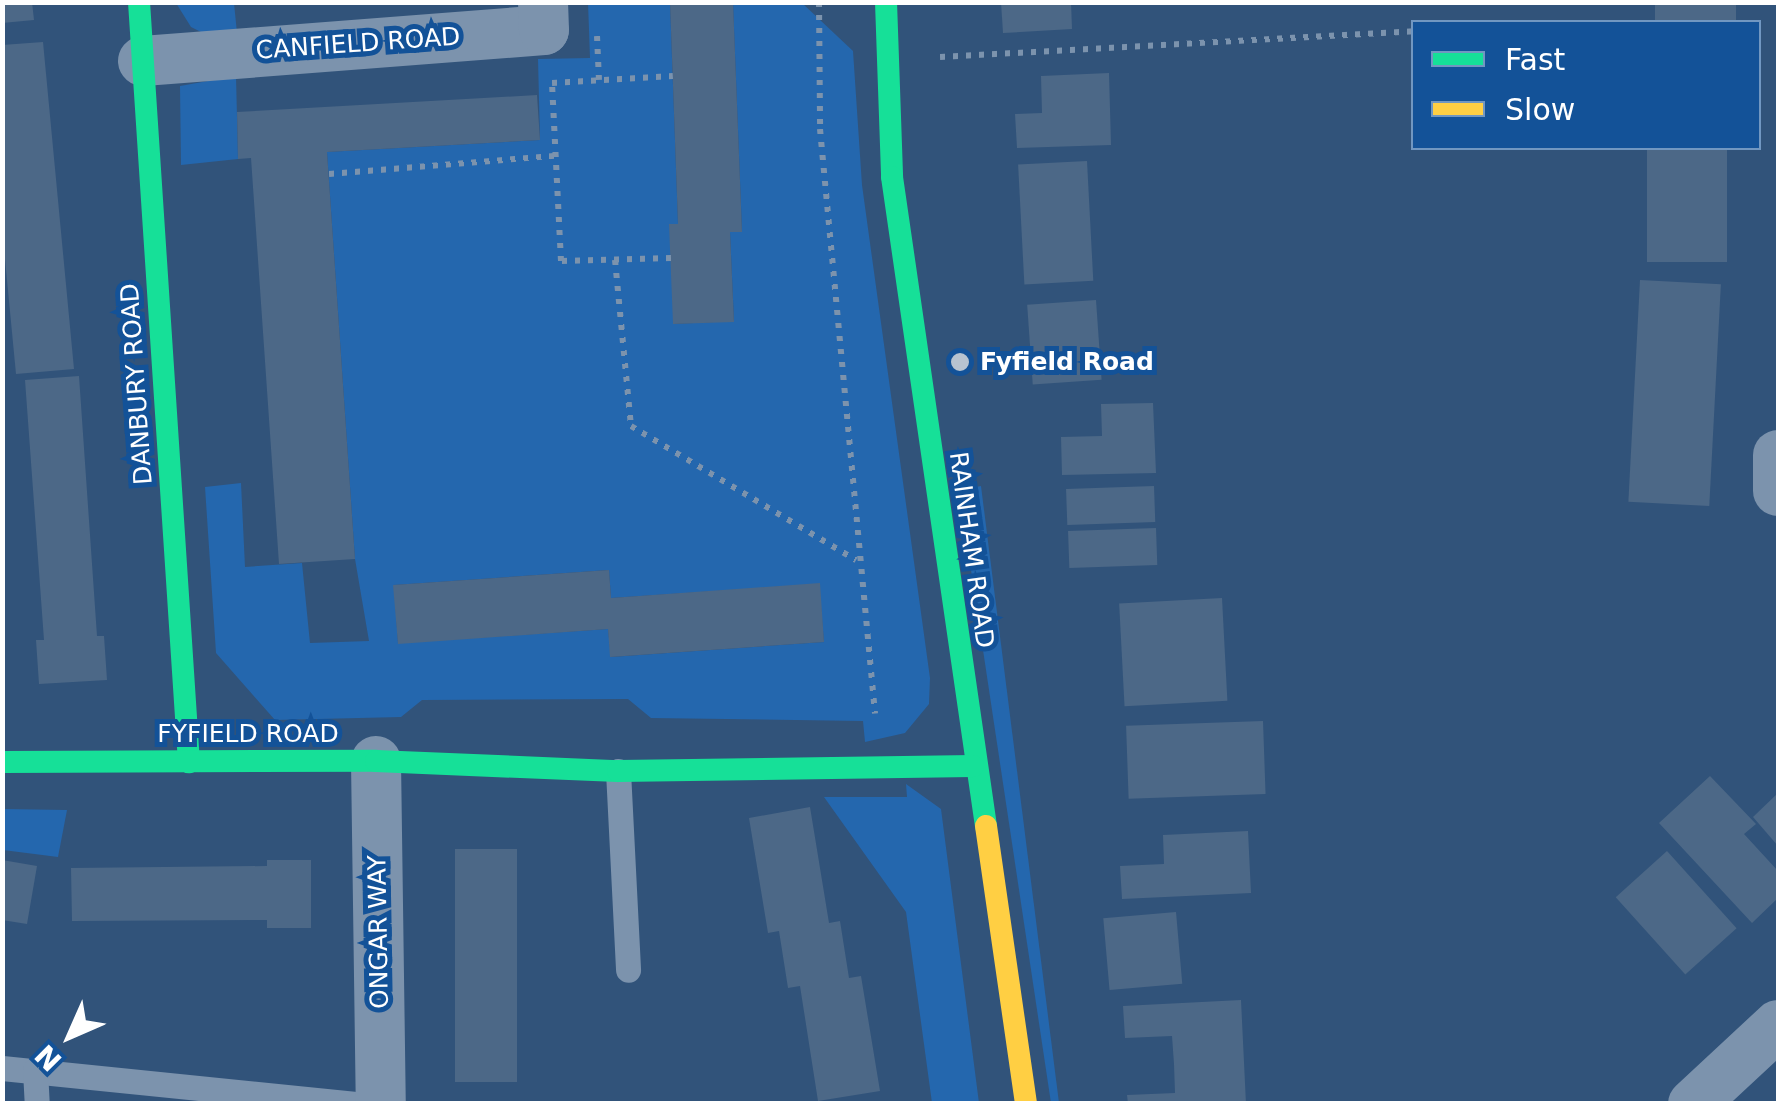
<!DOCTYPE html>
<style>
body{margin:0}
#map{position:relative;width:1781px;height:1106px;overflow:hidden;background:#31537a;font-family:"DejaVu Sans",sans-serif}
div>[style]{position:absolute}
[style*='--x']{left:calc(var(--x)*1px);top:calc(var(--y)*1px);width:calc(var(--w)*1px);rotate:calc(var(--a)*1deg)}
.green>*{inset:0;background:#2467ae}
.building>*{inset:0;background:#4c6887;transform-origin:0 0}
.path>*{height:6px;margin-top:-3px;transform-origin:0;background:repeating-linear-gradient(90deg,#7c93ad 0 5px,transparent 0 13px)}
.lane>*{height:25px;margin:-12.5px;padding:0 12.5px;transform-origin:12.5px;border-radius:12.5px;background:#7c93ad}
.street>*{height:50px;margin:-25px;padding:0 25px;transform-origin:25px;border-radius:25px;background:#7c93ad}
.fast>*{height:22px;margin:-11px;padding:0 11px;transform-origin:11px;border-radius:11px;background:#16e098}
.slow>*{height:22px;margin:-11px;padding:0 11px;transform-origin:11px;border-radius:11px;background:#ffcf43}
.dots>*{width:28px;height:28px;translate:-50% -50%;box-sizing:border-box;border:5px solid #135298;border-radius:50%}
span{translate:-50% -50%;white-space:nowrap;text-align:center;line-height:1.15;-webkit-text-stroke:10px #135298;paint-order:stroke}
.street-label{font-size:25px;color:#fff}
.poi-label{font-size:25px;color:#fff;font-weight:700}
.left{translate:0 -50%;text-align:left}
.frame{position:absolute;inset:0;border:5px solid #fff;pointer-events:none}
.legend{position:absolute;left:1411px;top:20px;width:350px;height:130px;box-sizing:border-box;background:#135298;border:2px solid #7197c1;margin:0;padding:12px 18px;list-style:none;font-size:30px;color:#fff}
.legend li{display:flex;align-items:center;gap:20px;height:50px}
.legend b{width:50px;border:2px solid #7197c1}
.north{position:absolute;left:20px;top:986px;width:100px;height:100px;-webkit-text-stroke:8px #135298;paint-order:stroke;rotate:225deg;font-size:28px;font-weight:700;line-height:40px;text-align:center;color:#fff}
.north::after{content:'';display:block;margin:auto;width:35px;height:45px;background:#fff;clip-path:polygon(50% 0,100% 100%,50% 72%,0 100%)}
</style>
<div id="map">
<div class="green">
<div style="clip-path:polygon(176px 3px,234px 3px,237px 33px,205px 34px,191px 27px)"></div>
<div style="clip-path:polygon(evenodd,588px 3px,670px 3px,678px 224px,670px 224px,674px 324px,734px 321px,730px 232px,742px 231px,733px 3px,802px 3px,853px 51px,862px 185px,930px 678px,929px 704px,905px 733px,865px 742px,863px 721px,651px 718px,628px 699px,422px 700px,401px 717px,275px 720px,216px 653px,205px 487px,241px 483px,245px 567px,302px 563px,310px 643px,369px 641px,355px 559px,327px 152px,540px 140px,538px 59px,590px 58px,588px 3px,609px 570px,611px 598px,819px 584px,824px 642px,611px 657px,608px 629px,398px 643px,394px 585px,609px 570px)"></div>
<div style="clip-path:polygon(236px 76px,238px 159px,181px 165px,180px 86px)"></div>
<div style="clip-path:polygon(981px 486px,1059px 1103px,1051px 1103px,959px 490px)"></div>
<div style="clip-path:polygon(906px 784px,941px 809px,979px 1103px,932px 1103px,906px 912px,824px 797px,907px 797px)"></div>
<div style="clip-path:polygon(3px 809px,67px 810px,58px 857px,3px 850px)"></div>
</div>
<div class="building">
<div style="clip-path:polygon(2px 2px,32px 2px,34px 20px,2px 23px)"></div>
<div style="clip-path:polygon(670px 2px,733px 2px,742px 232px,730px 232px,734px 322px,673px 324px,669px 224px,678px 224px)"></div>
<div style="clip-path:polygon(1001px 2px,1071px 2px,1072px 29px,1003px 33px)"></div>
<div style="left:1655px;top:2px;width:81px;height:20px"></div>
<div style="clip-path:polygon(43px 42px,74px 369px,16px 374px,2px 228px,2px 45px)"></div>
<div style="clip-path:polygon(1109px 73px,1111px 145px,1017px 148px,1015px 114px,1042px 113px,1041px 76px)"></div>
<div style="clip-path:polygon(537px 95px,540px 140px,327px 152px,355px 559px,279px 564px,251px 158px,238px 159px,237px 112px)"></div>
<div style="left:1647px;top:148px;width:80px;height:114px"></div>
<div style="left:1087px;top:161px;width:120px;height:69px;rotate:87deg"></div>
<div style="left:1640px;top:280px;width:81px;height:222px;rotate:3deg"></div>
<div style="left:1096px;top:300px;width:80px;height:69px;rotate:86deg"></div>
<div style="clip-path:polygon(79px 376px,97px 636px,104px 636px,107px 680px,39px 684px,36px 640px,44px 640px,25px 380px)"></div>
<div style="clip-path:polygon(1153px 403px,1156px 473px,1062px 475px,1061px 437px,1102px 436px,1101px 404px)"></div>
<div style="left:1154px;top:486px;width:36px;height:88px;rotate:88deg"></div>
<div style="left:1156px;top:528px;width:37px;height:88px;rotate:88deg"></div>
<div style="clip-path:polygon(609px 570px,611px 598px,820px 583px,824px 642px,610px 657px,608px 629px,398px 644px,393px 585px)"></div>
<div style="left:1222px;top:598px;width:103px;height:103px;rotate:87deg"></div>
<div style="left:1263px;top:721px;width:73px;height:137px;rotate:88deg"></div>
<div style="clip-path:polygon(1710px 776px,1756px 824px,1744px 834px,1778px 871px,1778px 898px,1752px 923px,1659px 823px)"></div>
<div style="clip-path:polygon(1778px 793px,1778px 846px,1753px 817px)"></div>
<div style="clip-path:polygon(810px 807px,829px 923px,840px 921px,849px 978px,861px 976px,880px 1091px,818px 1101px,800px 986px,788px 988px,779px 931px,768px 933px,749px 818px)"></div>
<div style="clip-path:polygon(1248px 831px,1251px 893px,1122px 899px,1120px 866px,1164px 864px,1163px 835px)"></div>
<div style="left:455px;top:849px;width:62px;height:233px"></div>
<div style="left:1667px;top:851px;width:104px;height:69px;rotate:48deg"></div>
<div style="clip-path:polygon(2px 860px,37px 866px,27px 924px,2px 920px)"></div>
<div style="clip-path:polygon(267px 860px,311px 860px,311px 928px,267px 928px,267px 920px,72px 921px,71px 868px,267px 866px)"></div>
<div style="left:1176px;top:912px;width:72px;height:73px;rotate:85deg"></div>
<div style="clip-path:polygon(1241px 1000px,1246px 1104px,1128px 1104px,1127px 1095px,1175px 1093px,1174px 1064px,1172px 1036px,1125px 1038px,1123px 1006px)"></div>
</div>
<div class="path">
<div style="--x:819;--y:2;--w:127;--a:89.5"></div>
<div style="--x:820;--y:129;--w:587;--a:84.62"></div>
<div style="--x:597;--y:36;--w:44;--a:87.4"></div>
<div style="--x:940;--y:57;--w:475;--a:-3.1"></div>
<div style="--x:329;--y:174;--w:226;--a:-4.6"></div>
<div style="--x:671;--y:258;--w:110;--a:178.4"></div>
<div style="--x:561;--y:261;--w:178;--a:-92.9"></div>
<div style="--x:552;--y:83;--w:121;--a:-3.3"></div>
<div style="--x:615;--y:260;--w:167;--a:84.5"></div>
<div style="--x:631;--y:426;--w:262;--a:30.8"></div>
</div>
<div class="lane">
<div style="--x:618;--y:771;--w:199;--a:87.1"></div>
<div style="--x:2;--y:1068;--w:358;--a:5.8"></div>
<div style="--x:35;--y:1070;--w:34;--a:87"></div>
</div>
<div class="street">
<div style="--x:143;--y:61;--w:402;--a:-4.4"></div>
<div style="--x:544;--y:30;--w:28;--a:-92"></div>
<div style="--x:1778;--y:455;--w:36;--a:90"></div>
<div style="--x:376;--y:761;--w:343;--a:89.2"></div>
<div style="--x:1693;--y:1104;--w:116;--a:-42.9"></div>
</div>
<div class="fast">
<div style="--x:139;--y:2;--w:762;--a:86.24"></div>
<div style="--x:886;--y:2;--w:175;--a:88"></div>
<div style="--x:892;--y:177;--w:656;--a:81.76"></div>
<div style="--x:2;--y:762;--w:374;--a:-0.2"></div>
<div style="--x:376;--y:761;--w:242;--a:2.4"></div>
<div style="--x:618;--y:771;--w:355;--a:-0.8"></div>
</div>
<div class="slow">
<div style="--x:986;--y:826;--w:281;--a:81.8"></div>
</div>
<div class="dots">
<div style="left:960px;top:362px;background:#b7c3d0"></div>
</div>
<div class="street-label">
<span style="left:358px;top:44px;rotate:-4deg">CANFIELD ROAD</span>
<span style="left:137px;top:384px;rotate:-94deg">DANBURY ROAD</span>
<span style="left:971px;top:550px;rotate:82deg">RAINHAM ROAD</span>
<span style="left:248px;top:734px">FYFIELD ROAD</span>
<span style="left:379px;top:932px;rotate:-91deg">ONGAR WAY</span>
</div>
<div class="poi-label">
<span class="left" style="left:980px;top:362px">Fyfield Road</span>
</div>
<div class="frame"></div>
<ul class="legend">
<li><b style="height:12px;background:#16e098"></b>Fast</li>
<li><b style="height:12px;background:#ffcf43"></b>Slow</li>
</ul>
<div class="north">N</div>
</div>
